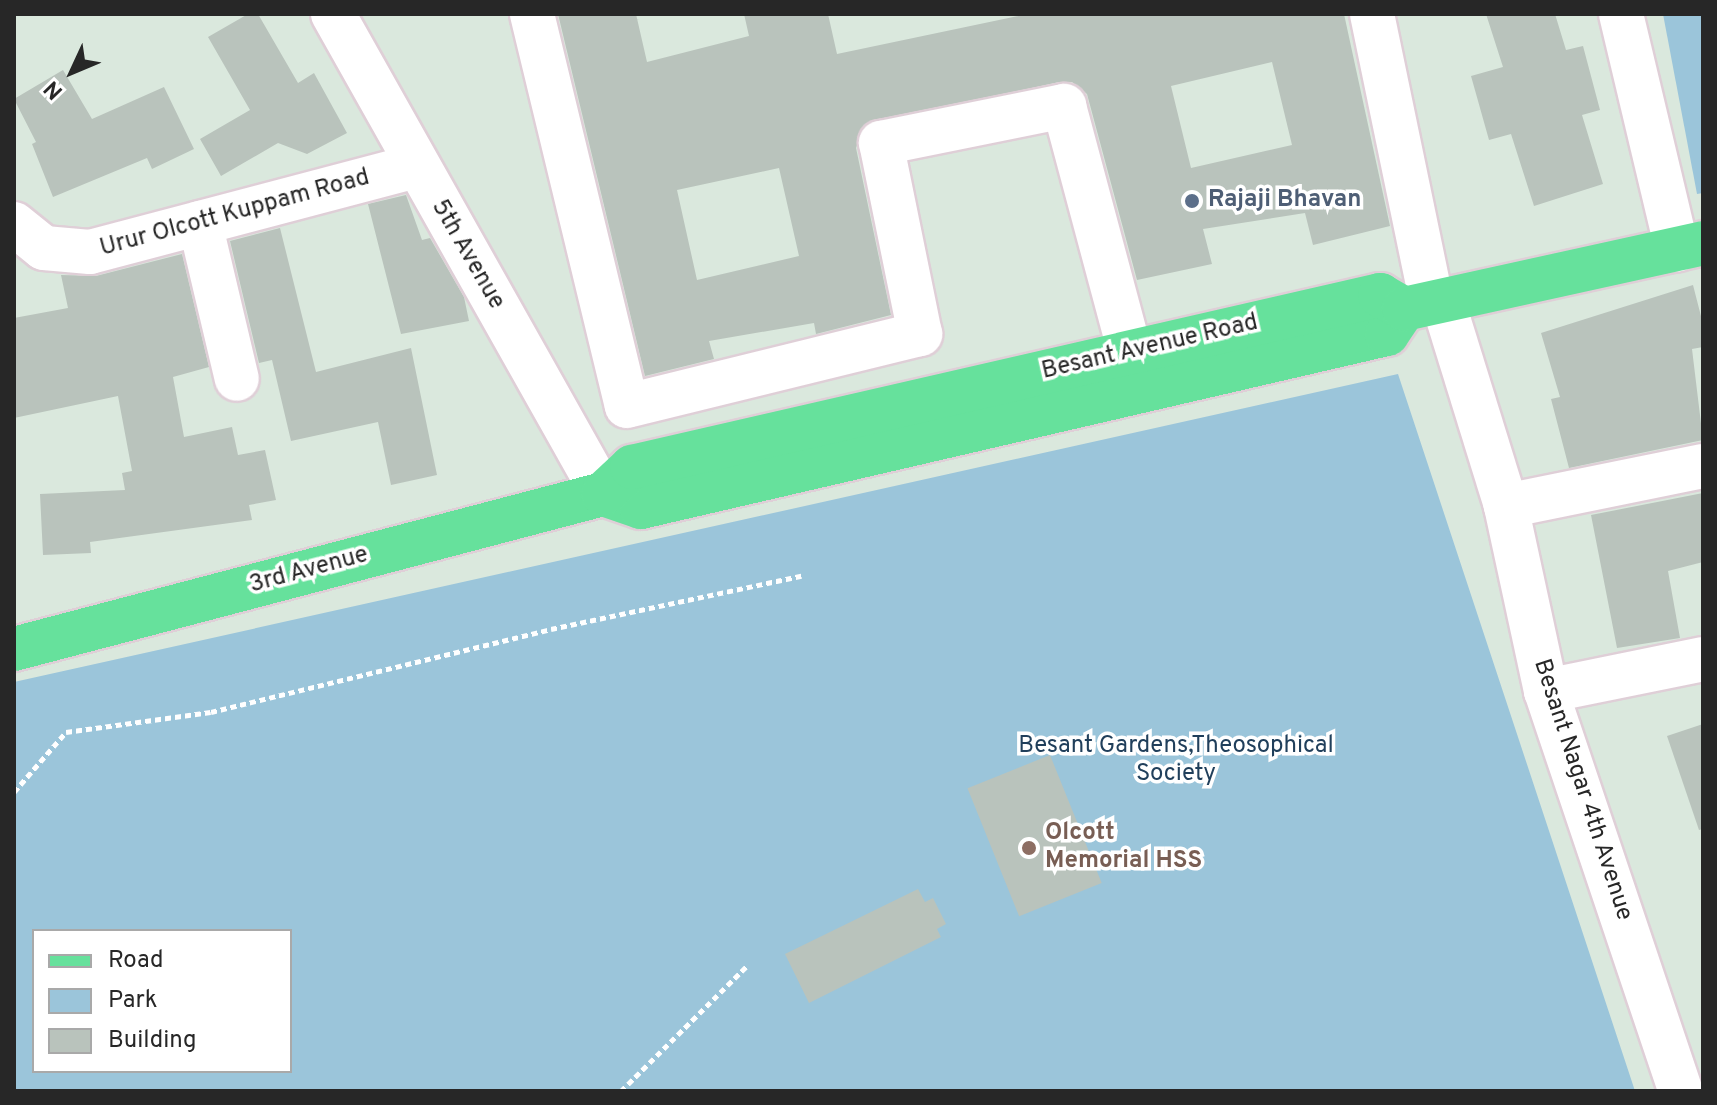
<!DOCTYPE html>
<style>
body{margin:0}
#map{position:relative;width:1717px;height:1105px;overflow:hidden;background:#dae8dd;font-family:Overpass,sans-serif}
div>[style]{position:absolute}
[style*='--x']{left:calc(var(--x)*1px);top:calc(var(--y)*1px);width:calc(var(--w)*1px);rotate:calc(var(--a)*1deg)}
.green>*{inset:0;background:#9bc5da}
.building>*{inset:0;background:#b9c3bc;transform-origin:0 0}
.path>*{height:5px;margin-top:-2.5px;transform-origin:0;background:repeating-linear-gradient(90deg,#fff 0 6px,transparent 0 10px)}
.roads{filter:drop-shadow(2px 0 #dfcfd7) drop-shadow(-2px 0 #dfcfd7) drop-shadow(0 2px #dfcfd7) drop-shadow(0 -2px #dfcfd7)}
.minor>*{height:44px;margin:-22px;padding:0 22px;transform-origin:22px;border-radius:22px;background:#fff}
.major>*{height:44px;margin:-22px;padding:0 22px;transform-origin:22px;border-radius:22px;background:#66e19c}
.dots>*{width:22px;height:22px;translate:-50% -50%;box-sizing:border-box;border:4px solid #fff;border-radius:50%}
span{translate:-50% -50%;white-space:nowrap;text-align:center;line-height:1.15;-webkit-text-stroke:7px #fff;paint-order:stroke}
.service-label{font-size:24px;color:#4e5e75;font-weight:700}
.left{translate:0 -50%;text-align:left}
.street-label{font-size:24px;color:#272727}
.park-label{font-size:24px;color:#203f5b}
.education-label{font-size:24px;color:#785e54;font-weight:700}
.frame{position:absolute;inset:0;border:16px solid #272727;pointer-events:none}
.legend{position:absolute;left:32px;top:929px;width:260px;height:144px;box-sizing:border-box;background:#fff;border:2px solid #a9a9a9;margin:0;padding:10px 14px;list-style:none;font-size:24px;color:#272727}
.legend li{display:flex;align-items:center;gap:16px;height:40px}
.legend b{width:40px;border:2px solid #a9a9a9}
.north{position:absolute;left:32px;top:32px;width:80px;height:80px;-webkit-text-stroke:6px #fff;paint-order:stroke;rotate:226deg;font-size:22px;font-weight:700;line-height:32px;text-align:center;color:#272727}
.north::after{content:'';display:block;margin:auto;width:28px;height:36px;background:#272727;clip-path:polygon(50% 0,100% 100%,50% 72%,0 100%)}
</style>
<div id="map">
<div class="green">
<div style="clip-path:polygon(1663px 14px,1703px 14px,1703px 193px,1697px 194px)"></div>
<div style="clip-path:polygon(evenodd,1398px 374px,1635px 1091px,14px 1091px,14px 682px,1398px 374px,34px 931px,290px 931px,290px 1071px,34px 1071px,34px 931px)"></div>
</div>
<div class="building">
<div style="clip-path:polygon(248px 14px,258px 14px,298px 83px,314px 73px,347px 133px,307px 154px,278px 143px,221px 176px,200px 139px,250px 110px,208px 37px)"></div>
<div style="clip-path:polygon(evenodd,558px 14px,636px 14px,647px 62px,749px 36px,744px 14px,828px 14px,837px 54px,1028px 14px,1344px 14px,1390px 226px,1313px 245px,1305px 213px,1203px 229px,1212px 264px,1137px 280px,1087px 94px,1072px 82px,1059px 82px,864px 125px,856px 148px,891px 315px,816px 334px,814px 323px,709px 341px,714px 359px,645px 376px,558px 14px,1272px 62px,1292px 145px,1191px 168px,1171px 86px,1272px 62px,558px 14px,779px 168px,799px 256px,697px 280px,677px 190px,779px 168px)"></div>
<div style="clip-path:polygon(1486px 14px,1555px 14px,1566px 50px,1583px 46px,1600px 110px,1582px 115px,1603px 184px,1534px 206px,1511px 134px,1489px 140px,1471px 76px,1503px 67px)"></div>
<div style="clip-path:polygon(63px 70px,92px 119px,164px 87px,194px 149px,152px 169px,147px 158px,53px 197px,32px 144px,36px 142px,14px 99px)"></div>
<div style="clip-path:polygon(406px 195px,422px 240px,430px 238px,464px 297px,469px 321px,401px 334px,368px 204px)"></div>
<div style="clip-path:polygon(280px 228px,316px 372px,411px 348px,437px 475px,391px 485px,378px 422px,291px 441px,272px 360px,259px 363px,230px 241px)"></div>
<div style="clip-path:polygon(182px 254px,209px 367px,173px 377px,184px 437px,232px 427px,238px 455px,265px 450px,276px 500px,249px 505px,252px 520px,90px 542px,91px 553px,43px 555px,40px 494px,125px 490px,122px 473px,132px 471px,118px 396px,14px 418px,14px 318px,68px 308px,61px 275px,96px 276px)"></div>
<div style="clip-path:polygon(1693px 285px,1703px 324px,1703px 347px,1692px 349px,1703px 440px,1569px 468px,1551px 399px,1560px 397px,1541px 333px)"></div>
<div style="clip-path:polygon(1703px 493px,1703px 562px,1668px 571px,1680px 638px,1617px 648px,1591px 515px)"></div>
<div style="clip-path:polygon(1703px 724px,1703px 829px,1699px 830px,1667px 736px)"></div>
<div style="left:1050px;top:755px;width:138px;height:89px;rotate:68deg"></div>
<div style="clip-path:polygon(918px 889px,925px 902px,933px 898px,946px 924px,937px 929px,941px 937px,809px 1003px,785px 954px)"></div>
</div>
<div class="path">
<div style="--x:14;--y:792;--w:79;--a:-49.1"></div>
<div style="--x:66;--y:732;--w:146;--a:-7.9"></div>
<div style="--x:211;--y:712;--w:350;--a:-13.7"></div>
<div style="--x:551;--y:629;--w:256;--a:-12"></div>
<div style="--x:621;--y:1091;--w:177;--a:-44.8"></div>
</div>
<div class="roads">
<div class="minor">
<div style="--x:333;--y:14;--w:551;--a:60.64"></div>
<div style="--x:532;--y:14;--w:403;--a:76.4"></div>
<div style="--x:627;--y:406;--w:302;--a:-13.8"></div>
<div style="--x:920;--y:334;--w:195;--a:-101.5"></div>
<div style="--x:881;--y:143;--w:187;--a:-11.4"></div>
<div style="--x:1064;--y:106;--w:255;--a:75"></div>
<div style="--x:1372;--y:14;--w:296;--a:78.3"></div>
<div style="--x:1621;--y:14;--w:242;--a:76.6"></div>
<div style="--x:200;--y:223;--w:160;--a:76.7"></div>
<div style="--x:14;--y:224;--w:38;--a:39"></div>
<div style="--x:44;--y:248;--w:46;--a:5"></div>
<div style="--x:90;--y:252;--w:337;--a:-14.8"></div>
<div style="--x:1443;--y:302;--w:214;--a:72.8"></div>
<div style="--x:1506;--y:506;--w:189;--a:77.8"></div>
<div style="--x:1546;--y:691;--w:422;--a:71.4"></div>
<div style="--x:1506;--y:506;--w:201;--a:-11.5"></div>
<div style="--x:1546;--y:691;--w:160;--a:-11.5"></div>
</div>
<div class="major">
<div style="--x:603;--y:494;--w:40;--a:18.9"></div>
<div style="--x:641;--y:507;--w:766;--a:-13.06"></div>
<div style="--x:1387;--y:334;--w:30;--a:-56"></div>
<div style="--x:14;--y:649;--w:609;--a:-14.74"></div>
<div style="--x:603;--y:494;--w:40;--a:-43"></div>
<div style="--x:632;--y:467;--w:768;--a:-12.95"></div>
<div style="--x:1380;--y:295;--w:28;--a:30"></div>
<div style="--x:1404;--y:309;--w:306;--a:-12.4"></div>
</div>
</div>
<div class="dots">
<div style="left:1192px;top:201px;background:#5c6f8a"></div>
<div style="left:1029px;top:848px;background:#8d6e63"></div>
</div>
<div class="service-label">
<span class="left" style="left:1208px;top:201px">Rajaji Bhavan</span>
</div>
<div class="street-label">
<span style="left:235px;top:214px;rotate:-15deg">Urur Olcott Kuppam Road</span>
<span style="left:467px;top:255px;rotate:60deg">5th Avenue</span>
<span style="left:1150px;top:348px;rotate:-13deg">Besant Avenue Road</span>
<span style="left:309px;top:571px;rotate:-15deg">3rd Avenue</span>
<span style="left:1582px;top:790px;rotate:72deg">Besant Nagar 4th Avenue</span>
</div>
<div class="park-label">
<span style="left:1176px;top:761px">Besant Gardens,Theosophical<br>Society</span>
</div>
<div class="education-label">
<span class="left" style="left:1045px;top:848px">Olcott<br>Memorial HSS</span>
</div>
<div class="frame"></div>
<ul class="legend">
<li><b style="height:10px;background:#66e19c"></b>Road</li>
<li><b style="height:22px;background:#9bc5da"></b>Park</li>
<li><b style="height:22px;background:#b9c3bc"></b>Building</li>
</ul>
<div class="north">N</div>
</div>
